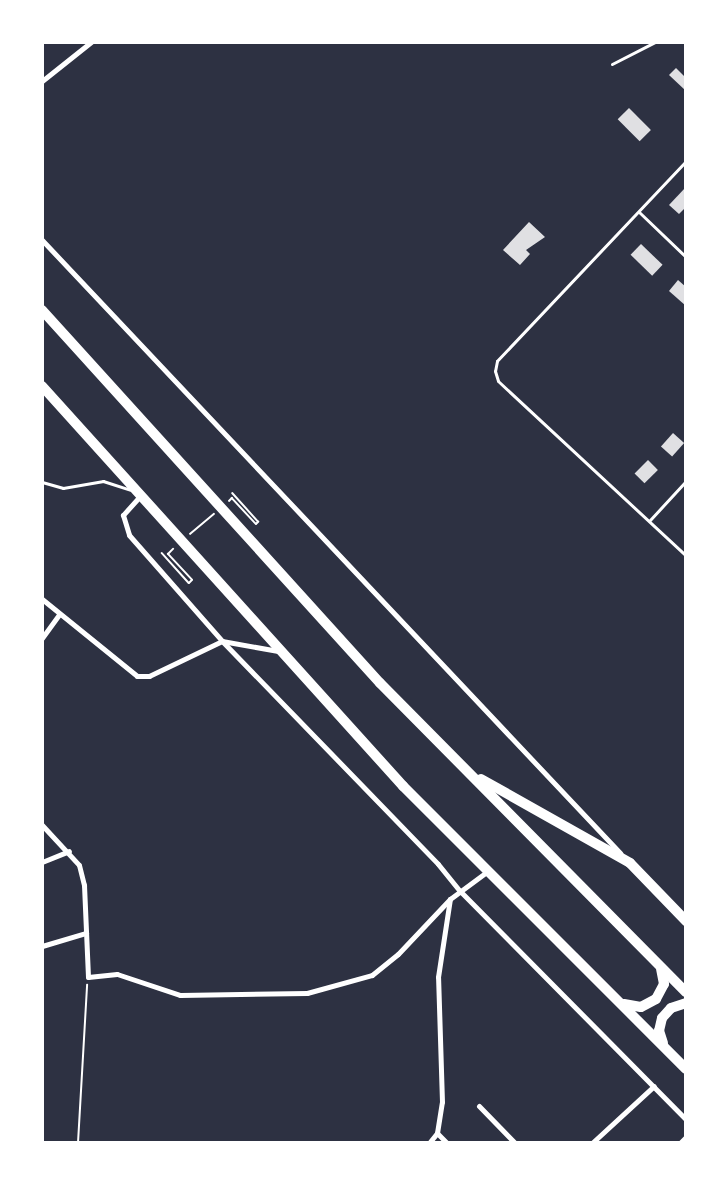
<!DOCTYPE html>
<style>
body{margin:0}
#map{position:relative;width:728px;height:1185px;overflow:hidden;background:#2d3142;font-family:Ubuntu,sans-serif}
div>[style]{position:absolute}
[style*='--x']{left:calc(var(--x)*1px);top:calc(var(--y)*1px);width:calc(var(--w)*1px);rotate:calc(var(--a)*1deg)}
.building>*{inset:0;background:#e0e0e3;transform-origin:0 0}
.path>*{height:1.5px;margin:-0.75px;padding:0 0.75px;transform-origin:0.75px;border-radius:0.75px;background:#fff}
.service>*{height:3px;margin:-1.5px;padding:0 1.5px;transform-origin:1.5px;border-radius:1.5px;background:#fff}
.minor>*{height:5px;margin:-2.5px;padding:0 2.5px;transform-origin:2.5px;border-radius:2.5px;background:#fff}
.motorway>*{height:10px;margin:-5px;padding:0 5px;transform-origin:5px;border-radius:5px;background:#fff}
span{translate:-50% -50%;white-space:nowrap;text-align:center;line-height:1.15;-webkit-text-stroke:5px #fff;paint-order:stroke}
.frame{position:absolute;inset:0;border:44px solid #fff;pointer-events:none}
</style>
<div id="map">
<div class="building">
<div style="clip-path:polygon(676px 68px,686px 78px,686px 91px,669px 75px)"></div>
<div style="left:629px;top:108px;width:31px;height:16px;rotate:45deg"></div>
<div style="clip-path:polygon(685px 188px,686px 207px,679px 214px,669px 205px)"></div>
<div style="clip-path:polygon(529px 222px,545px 237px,526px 250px,530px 254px,520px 265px,503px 250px)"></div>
<div style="left:641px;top:244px;width:30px;height:15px;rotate:44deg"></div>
<div style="clip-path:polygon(678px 280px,686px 287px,686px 306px,669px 291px)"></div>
<div style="left:673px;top:433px;width:15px;height:18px;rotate:42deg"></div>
<div style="left:648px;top:460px;width:14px;height:19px;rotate:45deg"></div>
</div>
<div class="path">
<div style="--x:229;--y:501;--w:4;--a:-45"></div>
<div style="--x:232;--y:498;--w:35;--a:47"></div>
<div style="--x:256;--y:524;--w:3;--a:-45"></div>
<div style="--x:258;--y:522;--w:38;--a:-132"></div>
<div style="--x:190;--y:534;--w:31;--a:-40"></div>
<div style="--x:162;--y:553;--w:40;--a:48"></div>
<div style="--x:189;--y:583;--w:4;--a:-45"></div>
<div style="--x:192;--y:580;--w:35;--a:-133"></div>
<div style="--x:168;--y:554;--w:7;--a:-45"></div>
<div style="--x:78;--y:1143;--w:158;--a:-86.7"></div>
</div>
<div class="service">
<div style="--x:612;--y:64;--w:48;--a:-27.1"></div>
<div style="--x:686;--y:161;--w:275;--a:133.4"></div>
<div style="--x:497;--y:361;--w:10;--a:101"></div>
<div style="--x:495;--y:371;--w:10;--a:73"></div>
<div style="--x:498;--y:381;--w:257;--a:42.9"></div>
<div style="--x:639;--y:212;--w:65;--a:43.8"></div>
<div style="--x:42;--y:482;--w:22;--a:16"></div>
<div style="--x:63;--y:488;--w:41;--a:-9.9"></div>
<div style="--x:103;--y:481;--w:28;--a:18"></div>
<div style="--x:650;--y:520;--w:53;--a:-47.3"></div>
</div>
<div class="minor">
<div style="--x:42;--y:81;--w:63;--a:-38.5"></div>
<div style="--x:42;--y:240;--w:843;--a:46.68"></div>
<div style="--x:141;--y:495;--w:27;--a:132"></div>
<div style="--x:123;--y:515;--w:21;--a:73"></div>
<div style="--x:129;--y:535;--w:141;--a:48.7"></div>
<div style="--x:222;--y:641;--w:310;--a:45.9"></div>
<div style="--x:438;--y:864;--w:35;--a:51"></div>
<div style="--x:460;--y:891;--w:321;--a:45.3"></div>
<div style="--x:42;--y:599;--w:122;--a:39"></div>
<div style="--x:137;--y:676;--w:12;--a:0"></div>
<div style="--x:149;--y:676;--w:81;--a:-25.6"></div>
<div style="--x:222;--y:641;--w:57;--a:10.1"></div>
<div style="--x:42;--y:638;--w:29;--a:-54"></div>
<div style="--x:42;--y:825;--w:54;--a:47.2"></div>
<div style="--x:79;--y:865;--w:21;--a:76"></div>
<div style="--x:84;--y:885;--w:92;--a:87.5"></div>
<div style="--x:88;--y:977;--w:29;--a:-6"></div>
<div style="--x:117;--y:974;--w:66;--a:18.4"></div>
<div style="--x:180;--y:995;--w:127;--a:-0.9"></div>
<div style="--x:307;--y:993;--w:67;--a:-15.5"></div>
<div style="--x:372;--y:975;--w:33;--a:-39"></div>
<div style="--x:398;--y:954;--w:76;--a:-46.6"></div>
<div style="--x:42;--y:862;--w:29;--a:-22"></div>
<div style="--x:42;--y:946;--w:46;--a:-16.5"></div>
<div style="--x:479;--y:1106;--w:52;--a:45.8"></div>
<div style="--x:437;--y:1133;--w:14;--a:45"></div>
<div style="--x:429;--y:1143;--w:13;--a:-51"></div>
<div style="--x:437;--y:1133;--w:31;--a:-81"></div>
<div style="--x:442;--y:1102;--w:125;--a:-91.8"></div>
<div style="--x:438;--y:977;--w:79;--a:-81.3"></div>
<div style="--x:450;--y:899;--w:47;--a:-36.4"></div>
<div style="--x:592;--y:1143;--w:84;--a:-42.6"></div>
<div style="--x:680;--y:1143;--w:8;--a:-45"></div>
</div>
<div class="motorway">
<div style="--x:42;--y:310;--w:503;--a:47.82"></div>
<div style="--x:380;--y:683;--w:435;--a:45.3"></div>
<div style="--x:42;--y:386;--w:539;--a:47.93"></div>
<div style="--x:403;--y:786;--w:400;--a:45"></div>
<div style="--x:481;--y:779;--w:171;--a:29.4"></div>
<div style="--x:630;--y:863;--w:81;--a:46"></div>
<div style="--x:624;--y:1004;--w:17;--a:10"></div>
<div style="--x:641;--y:1007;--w:17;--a:-28"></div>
<div style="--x:656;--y:999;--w:17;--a:-62"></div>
<div style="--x:664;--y:984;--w:15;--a:-101"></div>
<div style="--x:663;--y:1043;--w:13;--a:-108"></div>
<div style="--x:659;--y:1031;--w:13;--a:-77"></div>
<div style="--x:662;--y:1018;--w:13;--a:-48"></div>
<div style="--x:671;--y:1008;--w:16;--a:-18"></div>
</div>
<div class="frame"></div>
</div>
